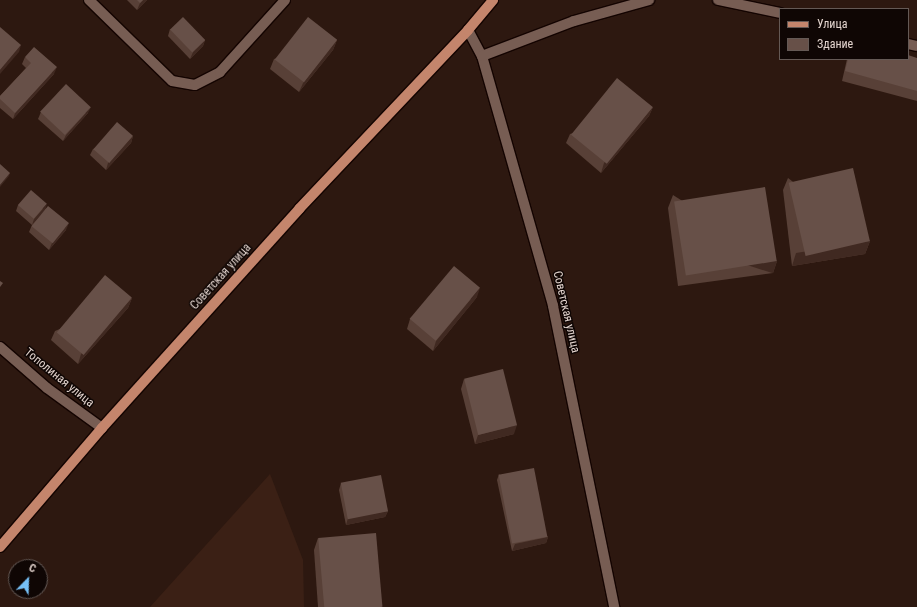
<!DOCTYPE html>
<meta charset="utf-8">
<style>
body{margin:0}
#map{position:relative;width:917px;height:607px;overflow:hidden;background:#2d1810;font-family:"Roboto Condensed",sans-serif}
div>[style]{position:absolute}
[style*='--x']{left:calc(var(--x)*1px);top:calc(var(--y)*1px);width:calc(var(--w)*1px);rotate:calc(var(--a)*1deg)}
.built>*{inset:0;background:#3b2015}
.roads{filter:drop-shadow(1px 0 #140401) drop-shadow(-1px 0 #140401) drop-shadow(0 1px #140401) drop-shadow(0 -1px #140401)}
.minor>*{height:10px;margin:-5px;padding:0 5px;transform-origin:5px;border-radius:5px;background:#775d53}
.major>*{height:10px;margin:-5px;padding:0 5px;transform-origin:5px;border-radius:5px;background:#c4856c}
.wall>*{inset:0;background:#584037}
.shaded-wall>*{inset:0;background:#402921;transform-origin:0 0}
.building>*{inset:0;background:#675048;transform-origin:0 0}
span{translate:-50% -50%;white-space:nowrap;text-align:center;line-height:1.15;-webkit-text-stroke:3px #0f0604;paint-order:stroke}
.street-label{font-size:12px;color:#e4d5cf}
.legend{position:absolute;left:779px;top:8px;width:130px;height:52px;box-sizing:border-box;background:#0f0604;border:1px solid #645955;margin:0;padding:5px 7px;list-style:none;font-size:12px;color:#e4d5cf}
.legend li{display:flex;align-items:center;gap:8px;height:20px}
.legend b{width:20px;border:1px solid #645955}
.north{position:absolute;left:8px;top:559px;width:40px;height:40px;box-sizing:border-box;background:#0f0604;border:1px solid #645955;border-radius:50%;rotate:23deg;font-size:11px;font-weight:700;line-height:16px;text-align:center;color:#e4d5cf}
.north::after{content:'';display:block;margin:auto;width:14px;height:18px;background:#76c0f7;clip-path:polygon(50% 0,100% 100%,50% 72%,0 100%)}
</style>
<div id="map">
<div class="built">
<div style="clip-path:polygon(270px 474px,303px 560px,304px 607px,150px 607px)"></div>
</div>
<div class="roads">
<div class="minor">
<div style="--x:89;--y:0;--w:116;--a:44.3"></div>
<div style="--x:172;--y:81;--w:23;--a:10"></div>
<div style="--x:195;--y:85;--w:28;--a:-27"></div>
<div style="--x:220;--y:72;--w:97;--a:-47.9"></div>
<div style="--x:718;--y:0;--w:63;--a:11.8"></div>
<div style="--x:468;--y:30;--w:30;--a:62"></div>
<div style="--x:482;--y:56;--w:260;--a:74.1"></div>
<div style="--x:553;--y:306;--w:307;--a:78.5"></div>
<div style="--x:908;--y:44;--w:9;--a:13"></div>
<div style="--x:482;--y:56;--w:98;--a:-20.8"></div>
<div style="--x:574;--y:21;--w:78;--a:-15.6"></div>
<div style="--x:0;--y:347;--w:62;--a:41.1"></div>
<div style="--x:47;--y:388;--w:68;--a:36"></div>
</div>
<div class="major">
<div style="--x:0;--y:547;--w:157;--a:-49.4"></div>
<div style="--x:102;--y:428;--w:295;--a:-48"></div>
<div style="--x:299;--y:209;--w:246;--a:-46.6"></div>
<div style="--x:468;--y:30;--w:39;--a:-50"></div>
</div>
</div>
<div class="wall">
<div style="clip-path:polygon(127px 0,147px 0,137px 10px)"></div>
<div style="clip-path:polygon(170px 29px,205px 40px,203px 46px,190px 59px,168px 36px)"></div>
<div style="clip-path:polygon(337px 40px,333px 50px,299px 92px,270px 69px,274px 59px)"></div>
<div style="clip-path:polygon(25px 57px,54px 74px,13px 119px,0 108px,0 96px,26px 68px,22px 64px)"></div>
<div style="clip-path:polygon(917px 58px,917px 101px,842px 81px,847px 59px,908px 59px)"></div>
<div style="clip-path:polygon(653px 107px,649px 116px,601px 173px,566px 143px,570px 134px)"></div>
<div style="clip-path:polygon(41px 112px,88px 113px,63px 141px,38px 119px)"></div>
<div style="clip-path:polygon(133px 136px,131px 143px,106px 170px,90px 155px,93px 149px)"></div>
<div style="clip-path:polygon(788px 178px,870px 241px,865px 254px,792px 266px,783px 190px)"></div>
<div style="clip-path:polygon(673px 195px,777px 261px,773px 273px,678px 286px,668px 208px)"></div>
<div style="clip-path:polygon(18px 205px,46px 209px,66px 230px,49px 250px,29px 232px,32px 225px,16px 211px)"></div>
<div style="clip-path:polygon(477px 297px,433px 351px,407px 329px,410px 319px)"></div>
<div style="clip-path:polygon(132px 298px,128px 308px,78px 364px,51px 340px,55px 331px)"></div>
<div style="clip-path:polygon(464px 379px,514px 434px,475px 444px,461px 389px)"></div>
<div style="clip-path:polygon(499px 474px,548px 537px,546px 543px,512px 551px,497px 480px)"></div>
<div style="clip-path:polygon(341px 483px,388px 511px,385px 517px,346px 525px,339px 490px)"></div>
<div style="clip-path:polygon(318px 538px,382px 607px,318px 607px,314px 550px)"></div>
</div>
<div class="shaded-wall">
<div style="clip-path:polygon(143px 0,147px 0,137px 10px,140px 3px)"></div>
<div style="clip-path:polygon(205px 40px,203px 46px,190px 59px,193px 52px)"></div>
<div style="clip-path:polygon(337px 40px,333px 50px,299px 92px,303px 83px)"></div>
<div style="clip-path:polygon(21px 45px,19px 52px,0 74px,0 70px)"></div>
<div style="clip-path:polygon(57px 67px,54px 74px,13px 119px,15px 113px)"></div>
<div style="clip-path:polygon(91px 107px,88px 113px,63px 141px,66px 135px)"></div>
<div style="clip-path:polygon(653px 107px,649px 116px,601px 173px,604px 163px)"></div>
<div style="clip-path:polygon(133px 136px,131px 143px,106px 170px,108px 163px)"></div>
<div style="clip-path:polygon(10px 173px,9px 176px,0 187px,0 185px)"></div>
<div style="clip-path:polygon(47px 204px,45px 211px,32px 225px,34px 219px)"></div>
<div style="clip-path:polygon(69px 223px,66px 230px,49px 250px,52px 243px)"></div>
<div style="clip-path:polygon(870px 241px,865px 254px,792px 266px,796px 253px)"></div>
<div style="left:777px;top:261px;width:13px;height:96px;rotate:108deg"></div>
<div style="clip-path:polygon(480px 288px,477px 297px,433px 351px,436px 341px)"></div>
<div style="clip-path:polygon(132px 298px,128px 308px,78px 364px,81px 354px)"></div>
<div style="clip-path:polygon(517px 425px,514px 434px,475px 444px,478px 435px)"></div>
<div style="clip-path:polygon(388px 511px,385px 517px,346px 525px,348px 518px)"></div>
<div style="clip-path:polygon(548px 537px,546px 543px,512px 551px,515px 544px)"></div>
</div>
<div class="building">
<div style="clip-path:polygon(137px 0,143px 0,140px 3px)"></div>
<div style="left:183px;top:17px;width:32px;height:18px;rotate:46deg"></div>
<div style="left:308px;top:17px;width:37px;height:54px;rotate:38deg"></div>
<div style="clip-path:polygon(0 27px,21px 45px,0 70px)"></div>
<div style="clip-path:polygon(34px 47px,57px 67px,15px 113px,0 99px,0 96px,31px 63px,25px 57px)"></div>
<div style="clip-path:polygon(908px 55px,917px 58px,917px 91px,845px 71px,848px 59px,908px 59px)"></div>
<div style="left:617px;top:78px;width:46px;height:73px;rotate:39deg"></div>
<div style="left:66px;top:84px;width:34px;height:38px;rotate:43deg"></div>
<div style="left:117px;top:122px;width:21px;height:36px;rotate:41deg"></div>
<div style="clip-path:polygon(0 164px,10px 173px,0 185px)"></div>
<div style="left:853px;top:168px;width:75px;height:66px;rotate:77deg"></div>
<div style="left:765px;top:187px;width:75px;height:92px;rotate:81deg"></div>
<div style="left:31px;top:190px;width:21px;height:20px;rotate:41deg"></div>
<div style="left:48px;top:206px;width:27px;height:26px;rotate:39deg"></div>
<div style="left:454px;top:266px;width:34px;height:69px;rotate:40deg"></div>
<div style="left:105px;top:275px;width:35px;height:75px;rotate:40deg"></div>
<div style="clip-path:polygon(0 281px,3px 283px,0 287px)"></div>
<div style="left:503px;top:369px;width:58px;height:40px;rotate:76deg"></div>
<div style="left:534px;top:468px;width:70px;height:36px;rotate:79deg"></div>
<div style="left:381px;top:475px;width:37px;height:41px;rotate:79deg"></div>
<div style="left:376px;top:533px;width:74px;height:58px;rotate:85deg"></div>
</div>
<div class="street-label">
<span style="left:221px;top:277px;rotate:-48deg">Советская улица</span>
<span style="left:566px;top:312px;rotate:77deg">Советская улица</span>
<span style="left:59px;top:378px;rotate:39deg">Тополиная улица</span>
</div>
<ul class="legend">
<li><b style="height:5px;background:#c4856c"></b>Улица</li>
<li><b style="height:11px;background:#675048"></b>Здание</li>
</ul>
<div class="north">С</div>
</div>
